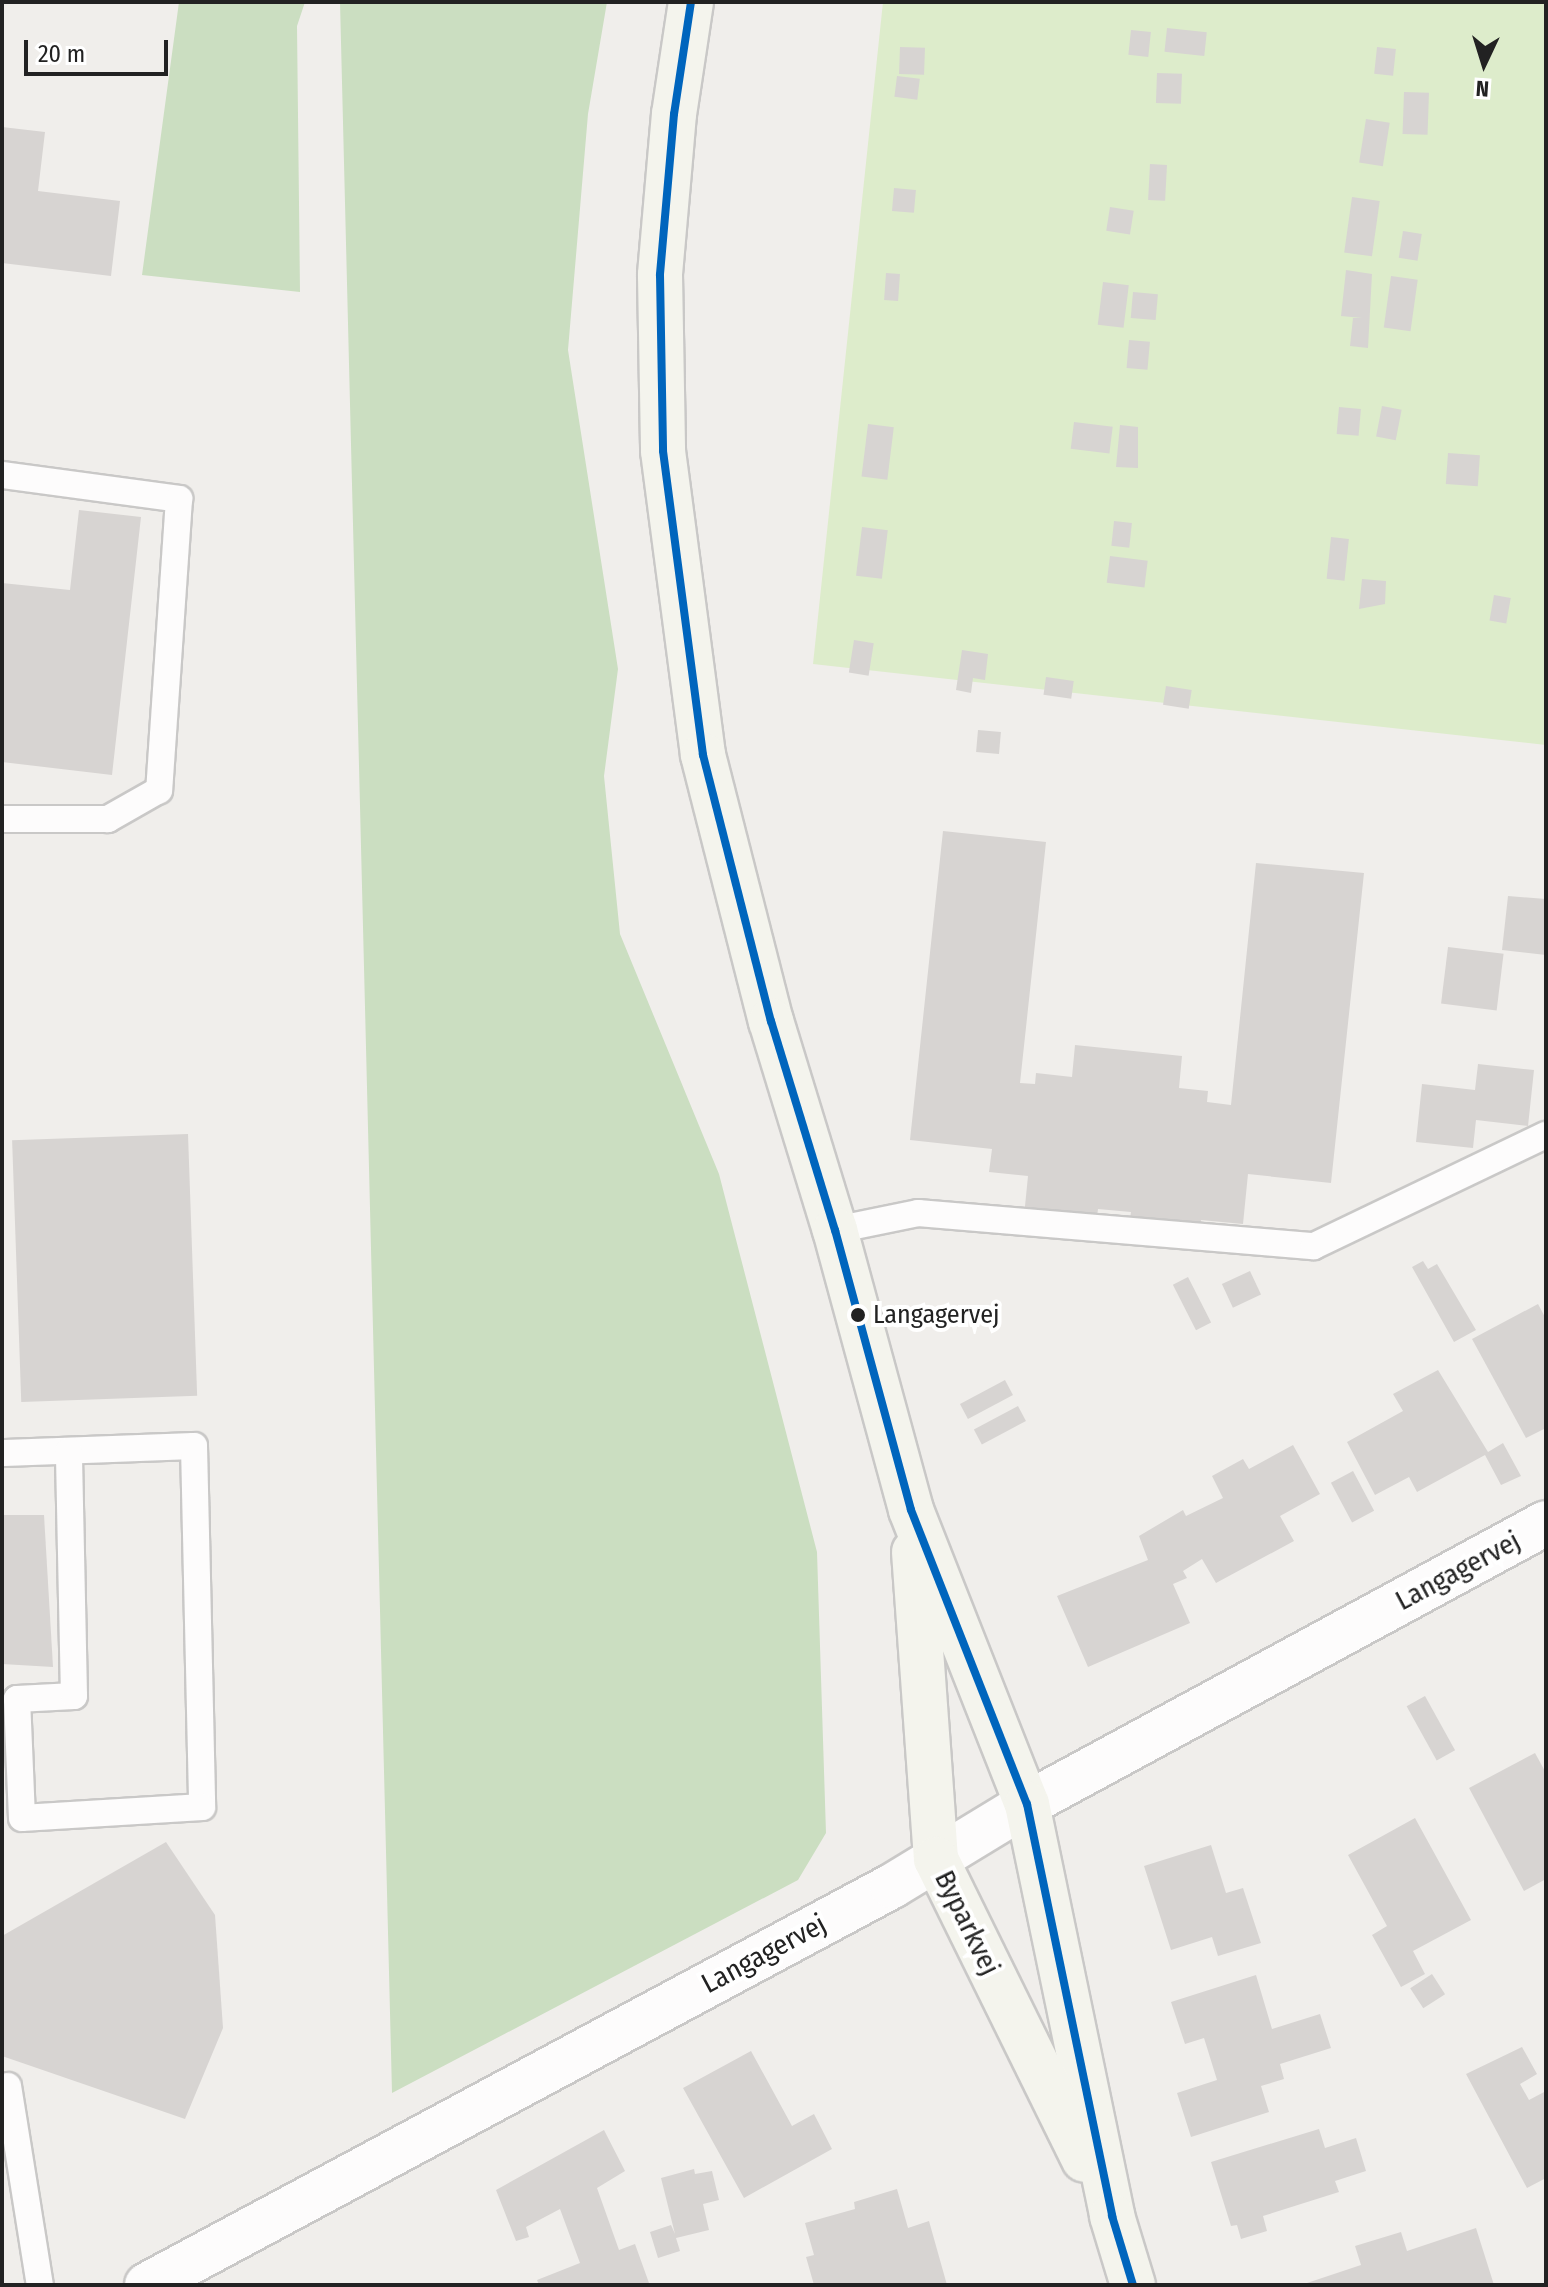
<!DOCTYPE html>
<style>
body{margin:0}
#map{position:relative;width:1548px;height:2287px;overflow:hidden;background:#f0eeeb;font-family:"Fira Sans Condensed",sans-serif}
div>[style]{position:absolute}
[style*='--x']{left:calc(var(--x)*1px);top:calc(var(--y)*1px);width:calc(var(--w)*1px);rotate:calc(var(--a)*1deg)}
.grass>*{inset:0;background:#ddeccb}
.forest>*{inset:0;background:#cbdec1}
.building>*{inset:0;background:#d7d4d2;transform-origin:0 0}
.roads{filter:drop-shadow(2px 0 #c9c8c7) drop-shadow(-2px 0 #c9c8c7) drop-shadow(0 2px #c9c8c7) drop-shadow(0 -2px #c9c8c7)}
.lane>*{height:26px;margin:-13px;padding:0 13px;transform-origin:13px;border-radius:13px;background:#fdfcfc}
.street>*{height:44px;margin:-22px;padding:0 22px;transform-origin:22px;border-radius:22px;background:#fdfcfc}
.secondary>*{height:44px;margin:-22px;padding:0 22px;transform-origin:22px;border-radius:22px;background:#f4f4ed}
.bus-1>*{height:8px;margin:-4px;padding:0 4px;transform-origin:4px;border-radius:4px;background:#0065bd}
.dots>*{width:22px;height:22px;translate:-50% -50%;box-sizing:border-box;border:4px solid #fff;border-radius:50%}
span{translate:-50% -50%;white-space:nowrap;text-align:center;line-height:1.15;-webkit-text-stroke:8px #fff;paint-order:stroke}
.bus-label{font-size:26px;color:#222}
.left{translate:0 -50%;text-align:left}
.street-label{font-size:28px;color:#222}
.frame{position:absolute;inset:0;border:4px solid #222;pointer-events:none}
.north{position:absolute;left:1444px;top:24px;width:80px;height:80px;-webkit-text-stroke:6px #fff;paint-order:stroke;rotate:184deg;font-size:22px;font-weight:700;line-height:32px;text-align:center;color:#222}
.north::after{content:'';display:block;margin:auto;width:28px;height:36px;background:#222;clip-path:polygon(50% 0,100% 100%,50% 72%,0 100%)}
.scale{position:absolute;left:24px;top:40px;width:144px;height:36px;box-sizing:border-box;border:4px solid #222;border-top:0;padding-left:10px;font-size:24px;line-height:28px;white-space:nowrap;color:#222;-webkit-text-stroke:6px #fff;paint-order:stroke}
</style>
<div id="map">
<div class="grass">
<div style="clip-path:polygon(883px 2px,1546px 2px,1546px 745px,813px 664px)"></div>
</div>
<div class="forest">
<div style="clip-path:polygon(179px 2px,305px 2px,297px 26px,300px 292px,142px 275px)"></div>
<div style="clip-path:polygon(340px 2px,607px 2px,588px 114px,568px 350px,618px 669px,604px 776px,620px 934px,719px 1174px,817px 1552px,826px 1833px,798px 1880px,392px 2093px)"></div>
</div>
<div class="building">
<div style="left:1167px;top:28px;width:40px;height:24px;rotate:6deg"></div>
<div style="left:1131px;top:30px;width:20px;height:25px;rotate:6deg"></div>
<div style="left:900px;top:47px;width:25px;height:27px;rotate:2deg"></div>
<div style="left:1377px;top:47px;width:19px;height:27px;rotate:6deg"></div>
<div style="left:1157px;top:73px;width:25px;height:30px;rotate:2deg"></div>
<div style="left:897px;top:76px;width:23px;height:21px;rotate:7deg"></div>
<div style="left:1404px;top:92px;width:25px;height:42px;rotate:2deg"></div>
<div style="left:1366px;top:119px;width:24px;height:44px;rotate:9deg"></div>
<div style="clip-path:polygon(2px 127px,45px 132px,38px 191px,120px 201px,111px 276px,2px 263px)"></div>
<div style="left:1150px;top:164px;width:17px;height:36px;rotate:3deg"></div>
<div style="left:894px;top:188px;width:22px;height:23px;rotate:5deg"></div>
<div style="left:1352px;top:197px;width:28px;height:56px;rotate:8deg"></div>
<div style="left:1110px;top:207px;width:24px;height:24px;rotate:9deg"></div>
<div style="left:1403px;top:231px;width:19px;height:27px;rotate:9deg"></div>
<div style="clip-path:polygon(1346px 270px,1372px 274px,1368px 348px,1350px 346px,1353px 318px,1362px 318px,1341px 316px)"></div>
<div style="left:886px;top:273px;width:14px;height:27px;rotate:4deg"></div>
<div style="left:1391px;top:276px;width:27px;height:52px;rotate:8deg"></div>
<div style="left:1103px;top:282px;width:26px;height:43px;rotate:7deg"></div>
<div style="left:1133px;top:292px;width:25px;height:26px;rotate:5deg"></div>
<div style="left:1129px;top:340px;width:21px;height:28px;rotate:5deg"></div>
<div style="left:1382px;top:406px;width:20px;height:31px;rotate:11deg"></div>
<div style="left:1339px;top:407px;width:22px;height:27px;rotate:5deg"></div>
<div style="left:1074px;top:422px;width:39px;height:27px;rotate:7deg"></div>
<div style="left:868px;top:424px;width:26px;height:53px;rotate:7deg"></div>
<div style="clip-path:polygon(1120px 425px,1138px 427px,1138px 468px,1116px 467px)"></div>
<div style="left:1448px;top:453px;width:32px;height:31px;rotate:4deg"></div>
<div style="clip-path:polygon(79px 510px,141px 517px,112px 775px,2px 762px,2px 583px,70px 590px)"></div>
<div style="left:1114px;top:521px;width:18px;height:25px;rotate:6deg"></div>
<div style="left:862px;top:527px;width:26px;height:49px;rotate:7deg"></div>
<div style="left:1331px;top:537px;width:18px;height:42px;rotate:6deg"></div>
<div style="left:1110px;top:556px;width:38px;height:27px;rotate:7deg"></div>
<div style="clip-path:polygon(1362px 579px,1386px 581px,1385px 604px,1359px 609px)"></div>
<div style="left:1494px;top:595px;width:17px;height:26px;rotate:10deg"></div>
<div style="left:854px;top:640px;width:20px;height:33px;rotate:9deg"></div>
<div style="clip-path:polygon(962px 650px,988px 654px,985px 680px,973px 678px,971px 693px,956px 690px)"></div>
<div style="left:1046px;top:677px;width:28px;height:18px;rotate:8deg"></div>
<div style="left:1166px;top:686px;width:26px;height:19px;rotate:9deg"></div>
<div style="left:978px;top:730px;width:23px;height:22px;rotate:5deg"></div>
<div style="clip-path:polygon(943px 831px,1046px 842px,1020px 1083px,1035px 1084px,1036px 1073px,1072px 1077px,1075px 1045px,1182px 1056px,1179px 1088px,1208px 1091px,1207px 1102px,1231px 1105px,1256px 863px,1364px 873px,1331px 1183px,1248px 1174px,1243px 1224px,1201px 1220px,1199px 1233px,1129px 1226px,1131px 1212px,1098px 1209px,1096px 1224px,1024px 1216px,1028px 1176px,989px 1172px,992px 1149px,910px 1140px)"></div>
<div style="clip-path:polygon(1508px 896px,1546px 899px,1546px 955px,1502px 950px)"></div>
<div style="left:1448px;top:947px;width:56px;height:57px;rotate:7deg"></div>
<div style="clip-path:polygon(1478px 1064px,1534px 1070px,1528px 1126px,1476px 1120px,1473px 1148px,1416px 1142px,1422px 1084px,1475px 1090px)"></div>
<div style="left:188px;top:1134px;width:262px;height:176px;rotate:88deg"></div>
<div style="clip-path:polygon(1423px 1261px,1428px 1269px,1437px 1264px,1476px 1330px,1454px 1342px,1412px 1267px)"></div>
<div style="left:1250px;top:1271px;width:26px;height:31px;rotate:65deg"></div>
<div style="left:1188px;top:1277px;width:51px;height:17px;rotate:63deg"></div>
<div style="clip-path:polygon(1538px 1304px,1546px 1319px,1546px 1428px,1526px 1438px,1472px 1339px)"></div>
<div style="clip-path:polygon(1438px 1370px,1488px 1452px,1503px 1443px,1521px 1476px,1501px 1485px,1485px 1455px,1417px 1492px,1409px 1477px,1375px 1495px,1347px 1442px,1403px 1411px,1393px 1394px)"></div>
<div style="left:1005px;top:1380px;width:17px;height:51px;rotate:62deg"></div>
<div style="left:1018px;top:1406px;width:17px;height:50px;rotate:62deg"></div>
<div style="clip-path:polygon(1293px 1445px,1320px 1494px,1280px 1516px,1294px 1541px,1216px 1583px,1202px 1559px,1183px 1571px,1187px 1578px,1173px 1584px,1190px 1623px,1088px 1667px,1057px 1596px,1148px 1560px,1139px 1536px,1183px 1510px,1186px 1516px,1223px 1498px,1212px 1476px,1243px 1459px,1249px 1469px)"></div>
<div style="left:1353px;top:1471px;width:45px;height:25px;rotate:62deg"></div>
<div style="clip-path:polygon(2px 1515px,44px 1515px,53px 1667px,2px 1664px)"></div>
<div style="left:1425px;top:1696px;width:62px;height:21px;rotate:61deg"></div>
<div style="clip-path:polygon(1535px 1753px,1546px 1773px,1546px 1879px,1524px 1891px,1469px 1788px)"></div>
<div style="clip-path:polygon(1415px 1818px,1471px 1920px,1413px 1951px,1425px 1974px,1401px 1987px,1372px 1935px,1387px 1926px,1348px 1855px)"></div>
<div style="clip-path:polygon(166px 1842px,215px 1915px,223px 2028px,185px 2119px,2px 2056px,2px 1936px)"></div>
<div style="clip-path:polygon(1211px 1845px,1226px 1893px,1243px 1888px,1261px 1943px,1218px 1956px,1212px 1937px,1171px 1950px,1144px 1866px)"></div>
<div style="left:1432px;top:1974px;width:24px;height:26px;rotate:57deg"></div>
<div style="clip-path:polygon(1256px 1975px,1272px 2029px,1320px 2014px,1331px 2048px,1280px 2064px,1284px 2079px,1261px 2086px,1269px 2112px,1191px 2137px,1177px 2093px,1217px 2080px,1204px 2038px,1185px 2044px,1171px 2002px)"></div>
<div style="clip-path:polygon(1522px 2047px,1537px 2074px,1520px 2084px,1529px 2100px,1546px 2091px,1546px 2178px,1527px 2188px,1466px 2074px)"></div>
<div style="clip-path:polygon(751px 2051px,792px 2126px,814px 2114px,832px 2149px,744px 2198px,683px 2088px)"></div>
<div style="clip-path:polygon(1319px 2129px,1325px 2148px,1356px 2138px,1366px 2171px,1335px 2181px,1339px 2192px,1263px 2216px,1267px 2231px,1241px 2239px,1237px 2225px,1231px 2226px,1211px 2162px)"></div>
<div style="clip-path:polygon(604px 2130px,625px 2171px,597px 2188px,619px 2250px,635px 2244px,649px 2283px,539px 2285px,537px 2280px,580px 2263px,560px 2209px,526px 2227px,529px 2237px,516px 2241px,496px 2190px)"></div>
<div style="clip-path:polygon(694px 2169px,695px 2174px,712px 2171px,719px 2200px,703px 2204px,709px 2230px,676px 2238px,680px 2251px,658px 2258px,650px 2232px,671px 2225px,675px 2234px,661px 2178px)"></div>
<div style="clip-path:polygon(897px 2189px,908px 2228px,929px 2221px,947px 2285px,814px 2285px,806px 2257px,814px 2255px,805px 2223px,855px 2209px,854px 2202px)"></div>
<div style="clip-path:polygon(1476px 2228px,1494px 2285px,1301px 2285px,1361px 2265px,1355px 2246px,1401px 2232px,1407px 2251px)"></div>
</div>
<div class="roads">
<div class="lane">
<div style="--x:2;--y:475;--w:179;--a:7.7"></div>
<div style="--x:179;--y:499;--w:292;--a:93.9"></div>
<div style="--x:159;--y:790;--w:59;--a:150.4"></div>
<div style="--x:108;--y:819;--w:106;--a:180"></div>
<div style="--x:835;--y:1230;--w:85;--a:-11.6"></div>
<div style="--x:918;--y:1213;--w:397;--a:4.8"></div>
<div style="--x:1314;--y:1246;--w:257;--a:-25.6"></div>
<div style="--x:2;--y:1453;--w:192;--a:-2.1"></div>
<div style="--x:194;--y:1446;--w:361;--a:88.7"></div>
<div style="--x:202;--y:1807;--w:180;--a:176.5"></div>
<div style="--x:22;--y:1818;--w:119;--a:-92.4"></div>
<div style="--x:17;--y:1699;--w:57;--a:-3"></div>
<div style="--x:74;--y:1696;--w:245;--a:-91.2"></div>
<div style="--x:8;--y:2086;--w:202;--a:80.9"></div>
</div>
<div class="street">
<div style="--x:147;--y:2285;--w:845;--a:-28.17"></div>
<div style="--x:892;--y:1886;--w:158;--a:-31.3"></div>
<div style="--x:1027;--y:1804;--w:590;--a:-28.43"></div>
</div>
<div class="secondary">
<div style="--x:691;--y:2;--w:113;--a:98.6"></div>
<div style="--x:674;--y:114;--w:162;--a:95"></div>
<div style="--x:660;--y:275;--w:176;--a:89"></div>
<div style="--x:663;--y:451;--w:307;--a:82.5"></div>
<div style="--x:703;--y:755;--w:275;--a:75.7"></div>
<div style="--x:771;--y:1021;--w:219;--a:73"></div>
<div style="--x:835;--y:1230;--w:290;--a:74.8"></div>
<div style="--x:911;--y:1510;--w:316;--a:68.5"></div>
<div style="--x:1027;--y:1804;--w:421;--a:78.3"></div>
<div style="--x:1112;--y:2216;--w:72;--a:73.1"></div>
<div style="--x:914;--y:1552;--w:308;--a:85.9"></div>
<div style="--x:936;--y:1859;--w:335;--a:63.8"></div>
</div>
</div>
<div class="bus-1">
<div style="--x:691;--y:2;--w:113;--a:98.6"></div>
<div style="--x:674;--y:114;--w:162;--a:95"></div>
<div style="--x:660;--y:275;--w:176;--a:89"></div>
<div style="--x:663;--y:451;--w:307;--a:82.5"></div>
<div style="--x:703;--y:755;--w:275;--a:75.7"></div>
<div style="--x:771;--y:1021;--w:219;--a:73"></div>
<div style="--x:835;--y:1230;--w:290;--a:74.8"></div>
<div style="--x:911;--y:1510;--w:316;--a:68.5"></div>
<div style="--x:1027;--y:1804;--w:421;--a:78.3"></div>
<div style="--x:1112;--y:2216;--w:72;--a:73.1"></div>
</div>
<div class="dots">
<div style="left:858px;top:1315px;background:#222"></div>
</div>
<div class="bus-label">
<span class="left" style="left:873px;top:1315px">Langagervej</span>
</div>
<div class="street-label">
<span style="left:1458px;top:1571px;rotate:-28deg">Langagervej</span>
<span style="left:967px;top:1923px;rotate:64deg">Byparkvej</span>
<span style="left:764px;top:1954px;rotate:-28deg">Langagervej</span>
</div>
<div class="frame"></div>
<div class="north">N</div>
<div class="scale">20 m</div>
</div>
